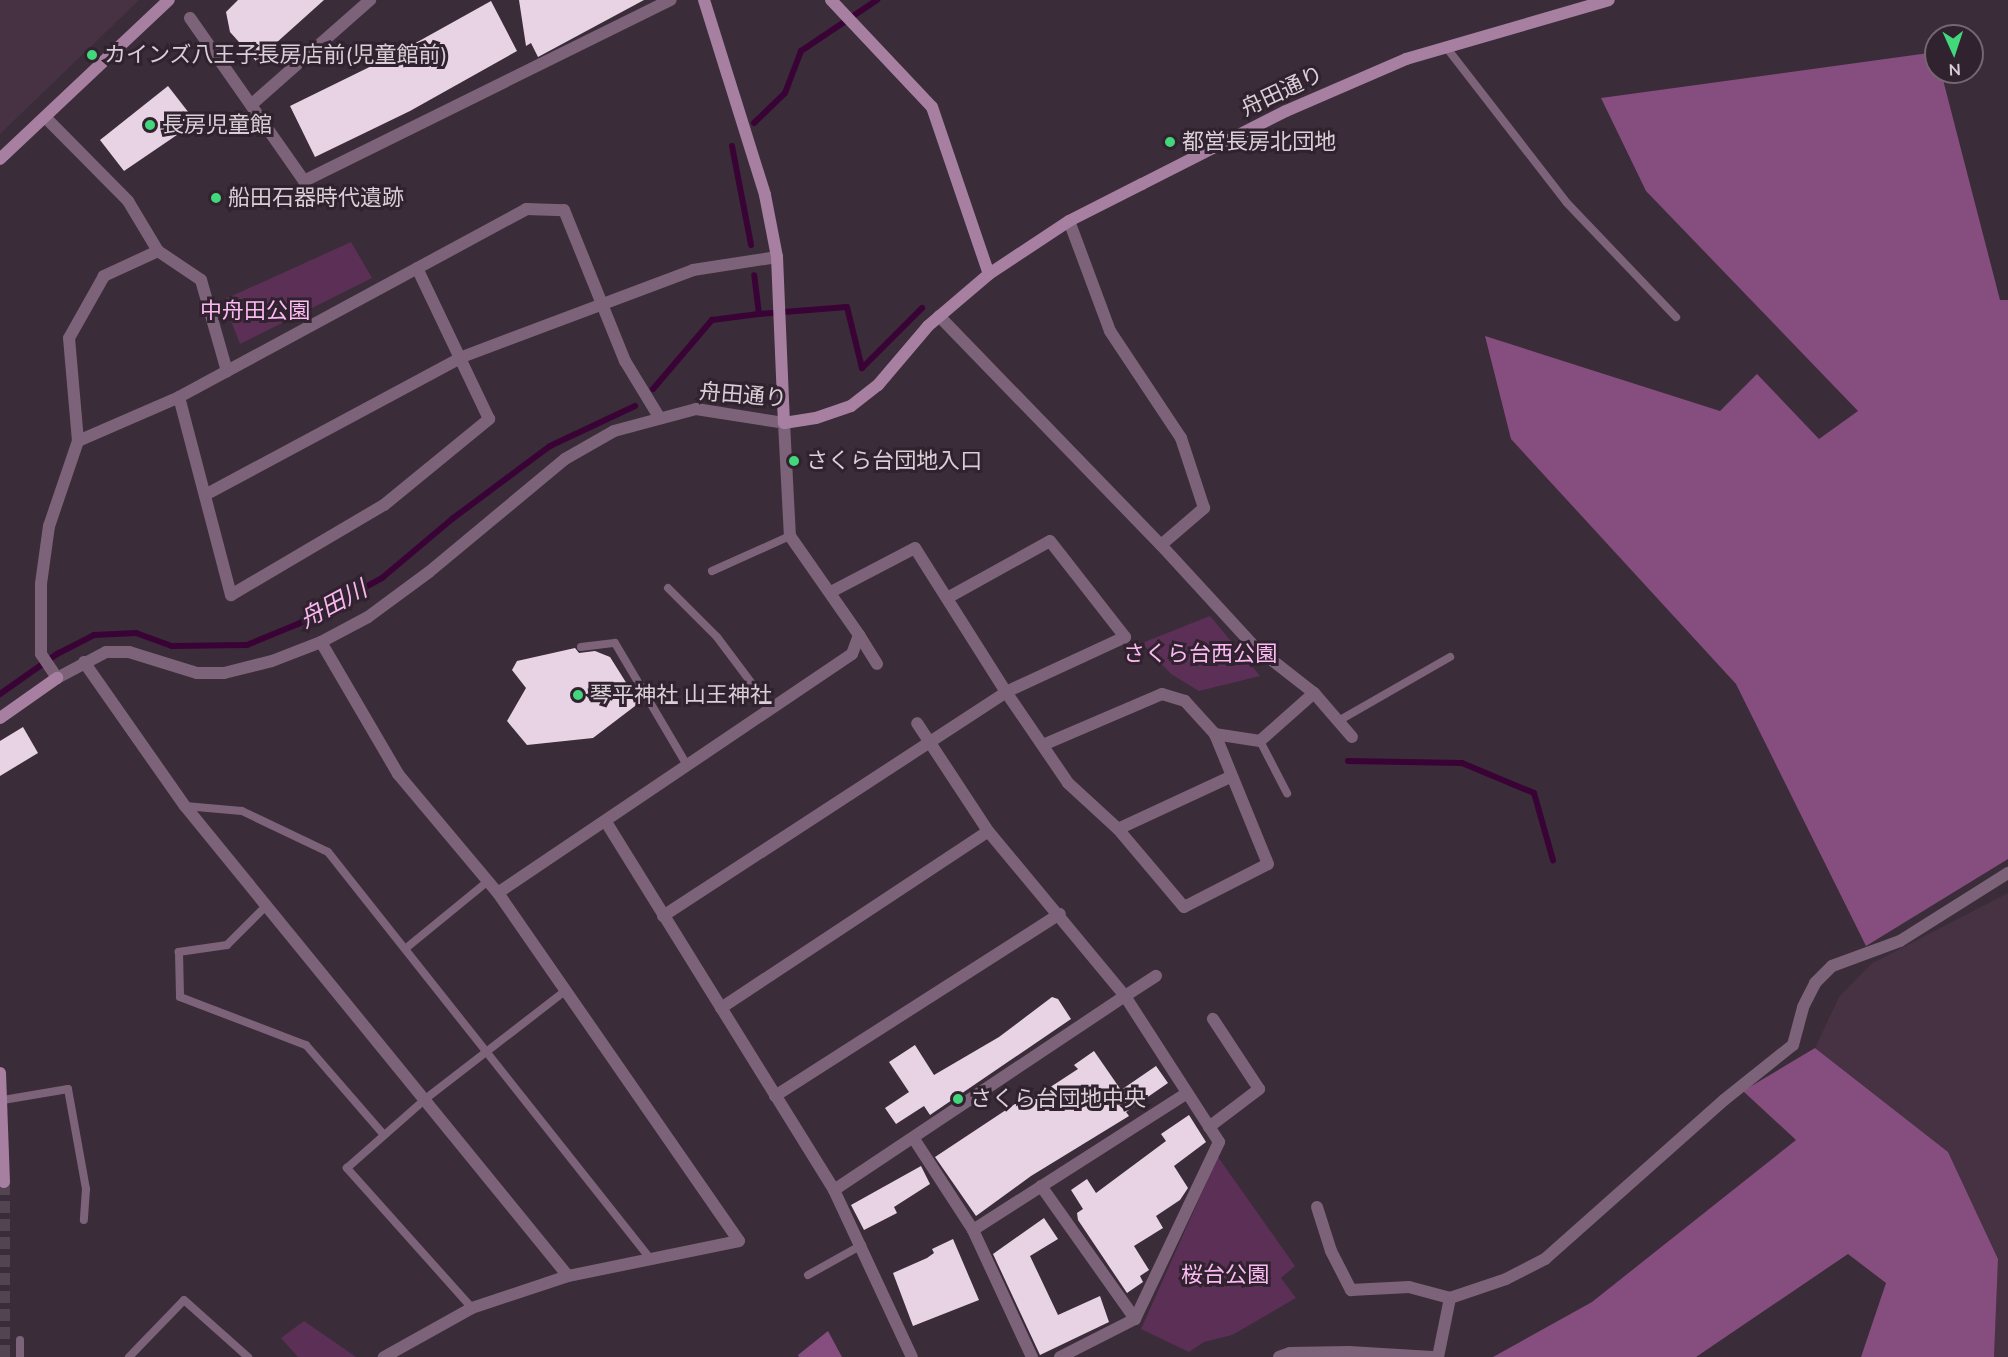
<!DOCTYPE html>
<meta charset="utf-8">
<style>
body{margin:0}
#map{position:relative;width:2008px;height:1357px;overflow:hidden;background:#3b2c39;font-family:Mulish,"Noto Sans JP",sans-serif}
div>[style]{position:absolute}
[style*='--x']{left:calc(var(--x)*1px);top:calc(var(--y)*1px);width:calc(var(--w)*1px);rotate:calc(var(--a)*1deg)}
.built>*{inset:0;background:#473244}
.green>*{inset:0;background:#5c2f56}
.forest>*{inset:0;background:#864d7f}
.stream>*{height:6px;margin:-3px;padding:0 3px;transform-origin:3px;border-radius:3px;background:#390435}
.building>*{inset:0;background:#e8d3e4}
.secondary-tunnel>*{height:12px;margin-top:-6px;transform-origin:0;background:repeating-linear-gradient(90deg,#534451 0 12px,transparent 0 18px)}
.lane>*{height:8px;margin:-4px;padding:0 4px;transform-origin:4px;border-radius:4px;background:#7d6379}
.street>*{height:12px;margin:-6px;padding:0 6px;transform-origin:6px;border-radius:6px;background:#7d6379}
.secondary>*{height:12px;margin:-6px;padding:0 6px;transform-origin:6px;border-radius:6px;background:#a77fa1}
.dots>*{width:16px;height:16px;translate:-50% -50%;box-sizing:border-box;border:3px solid #31222f;border-radius:50%}
span{translate:-50% -50%;white-space:nowrap;text-align:center;line-height:1.15;-webkit-text-stroke:6px #31222f;paint-order:stroke}
.poi-label{font-size:22px;color:#d9cfd7}
.left{translate:0 -50%;text-align:left}
.street-label{font-size:22px;color:#d9cfd7}
.park-label{font-size:22px;color:#fcbaf2}
.water-label{font-size:24px;color:#f8b6ee;font-style:italic}
.north{position:absolute;left:1924px;top:24px;width:60px;height:60px;box-sizing:border-box;background:#31222f;border:2px solid #746772;border-radius:50%;rotate:177deg;font-size:16px;font-weight:700;line-height:24px;text-align:center;color:#d9cfd7}
.north::after{content:'';display:block;margin:auto;width:21px;height:27px;background:#43d77b;clip-path:polygon(50% 0,100% 100%,50% 72%,0 100%)}
</style>
<div id="map">
<div class="built">
<div style="clip-path:polygon(0 0,139px 0,0 134px)"></div>
<div style="clip-path:polygon(2008px 893px,2008px 1357px,1994px 1357px,1998px 1259px,1948px 1152px,1815px 1048px,1839px 997px,1871px 964px)"></div>
</div>
<div class="green">
<div style="clip-path:polygon(351px 242px,372px 278px,240px 344px,223px 300px)"></div>
<div style="clip-path:polygon(1210px 616px,1260px 676px,1199px 691px,1171px 674px,1142px 643px)"></div>
<div style="clip-path:polygon(1218px 1157px,1295px 1266px,1281px 1278px,1296px 1298px,1232px 1335px,1204px 1342px,1189px 1352px,1141px 1329px)"></div>
<div style="clip-path:polygon(304px 1321px,356px 1357px,298px 1357px,281px 1338px)"></div>
</div>
<div class="forest">
<div style="clip-path:polygon(1936px 52px,1936px 72px,1941px 72px,2000px 300px,2008px 300px,2008px 859px,1866px 946px,1736px 684px,1511px 439px,1485px 336px,1720px 411px,1757px 374px,1819px 439px,1858px 411px,1646px 191px,1601px 98px)"></div>
<div style="clip-path:polygon(1815px 1048px,1948px 1152px,1998px 1259px,1994px 1357px,1861px 1357px,1886px 1283px,1848px 1254px,1696px 1357px,1493px 1357px,1592px 1302px,1796px 1140px,1743px 1091px)"></div>
<div style="clip-path:polygon(828px 1331px,842px 1357px,799px 1357px,798px 1355px)"></div>
</div>
<div class="stream">
<div style="--x:754;--y:123;--w:43;--a:-44.1"></div>
<div style="--x:785;--y:93;--w:45;--a:-69.1"></div>
<div style="--x:801;--y:51;--w:92;--a:-33.9"></div>
<div style="--x:732;--y:146;--w:101;--a:79.1"></div>
<div style="--x:759;--y:314;--w:88;--a:-4.5"></div>
<div style="--x:847;--y:307;--w:63;--a:76.2"></div>
<div style="--x:862;--y:368;--w:85;--a:-45"></div>
<div style="--x:653;--y:389;--w:91;--a:-49.5"></div>
<div style="--x:712;--y:320;--w:47;--a:-7.3"></div>
<div style="--x:759;--y:314;--w:39;--a:-97"></div>
<div style="--x:0;--y:694;--w:70;--a:-35.1"></div>
<div style="--x:57;--y:654;--w:42;--a:-27.2"></div>
<div style="--x:94;--y:635;--w:42;--a:-2.7"></div>
<div style="--x:136;--y:633;--w:38;--a:20"></div>
<div style="--x:172;--y:646;--w:75;--a:-0.8"></div>
<div style="--x:247;--y:645;--w:55;--a:-22.4"></div>
<div style="--x:298;--y:624;--w:96;--a:-28.7"></div>
<div style="--x:382;--y:578;--w:92;--a:-40.1"></div>
<div style="--x:452;--y:519;--w:122;--a:-36.7"></div>
<div style="--x:550;--y:446;--w:94;--a:-25.2"></div>
<div style="--x:1348;--y:761;--w:114;--a:1"></div>
<div style="--x:1462;--y:763;--w:78;--a:22.6"></div>
<div style="--x:1534;--y:793;--w:70;--a:74.2"></div>
</div>
<div class="building">
<div style="clip-path:polygon(238px 0,324px 0,256px 61px,230px 32px,226px 12px)"></div>
<div style="clip-path:polygon(519px 0,644px 0,538px 57px,531px 43px,526px 46px)"></div>
<div style="clip-path:polygon(491px 1px,517px 51px,410px 111px,315px 157px,290px 106px,394px 55px)"></div>
<div style="clip-path:polygon(168px 86px,196px 122px,124px 171px,100px 140px)"></div>
<div style="clip-path:polygon(575px 648px,579px 653px,595px 651px,610px 657px,639px 703px,593px 738px,527px 745px,507px 721px,526px 688px,512px 670px,517px 661px)"></div>
<div style="clip-path:polygon(23px 727px,38px 753px,0 776px,0 741px)"></div>
<div style="clip-path:polygon(1052px 997px,1058px 999px,1071px 1019px,930px 1115px,924px 1106px,896px 1124px,885px 1108px,909px 1092px,889px 1062px,915px 1045px,934px 1075px,999px 1037px)"></div>
<div style="clip-path:polygon(1094px 1051px,1121px 1090px,1156px 1066px,1168px 1083px,1126px 1112px,1129px 1116px,1031px 1176px,976px 1216px,935px 1157px,1024px 1098px,1027px 1101px,1032px 1099px,1078px 1069px,1074px 1065px)"></div>
<div style="clip-path:polygon(1189px 1115px,1206px 1142px,1174px 1166px,1188px 1188px,1180px 1200px,1156px 1216px,1163px 1228px,1134px 1246px,1149px 1270px,1140px 1276px,1143px 1282px,1127px 1293px,1078px 1220px,1077px 1213px,1083px 1209px,1071px 1190px,1087px 1179px,1096px 1193px,1166px 1141px,1161px 1134px)"></div>
<div style="clip-path:polygon(921px 1166px,930px 1184px,894px 1207px,897px 1213px,864px 1230px,851px 1205px)"></div>
<div style="clip-path:polygon(1044px 1218px,1058px 1239px,1030px 1256px,1058px 1315px,1100px 1296px,1109px 1322px,1040px 1355px,993px 1254px)"></div>
<div style="clip-path:polygon(953px 1239px,979px 1300px,913px 1326px,893px 1273px,927px 1258px,934px 1253px,932px 1249px)"></div>
</div>
<div class="secondary-tunnel">
<div style="--x:4;--y:1357;--w:175;--a:-90"></div>
</div>
<div class="lane">
<div style="--x:1446;--y:47;--w:197;--a:52.2"></div>
<div style="--x:1567;--y:203;--w:158;--a:46.3"></div>
<div style="--x:712;--y:571;--w:85;--a:-24.2"></div>
<div style="--x:668;--y:588;--w:69;--a:45"></div>
<div style="--x:717;--y:637;--w:90;--a:53.1"></div>
<div style="--x:581;--y:647;--w:34;--a:-7"></div>
<div style="--x:615;--y:643;--w:142;--a:59.5"></div>
<div style="--x:1340;--y:720;--w:127;--a:-29.8"></div>
<div style="--x:1260;--y:741;--w:59;--a:62.6"></div>
<div style="--x:185;--y:806;--w:57;--a:5"></div>
<div style="--x:242;--y:811;--w:95;--a:25.5"></div>
<div style="--x:328;--y:852;--w:517;--a:51.6"></div>
<div style="--x:266;--y:906;--w:55;--a:135"></div>
<div style="--x:227;--y:945;--w:49;--a:171.7"></div>
<div style="--x:179;--y:952;--w:45;--a:88.7"></div>
<div style="--x:180;--y:997;--w:135;--a:20.9"></div>
<div style="--x:306;--y:1045;--w:118;--a:49.1"></div>
<div style="--x:405;--y:949;--w:107;--a:-39.3"></div>
<div style="--x:3;--y:1100;--w:66;--a:-9.6"></div>
<div style="--x:68;--y:1089;--w:102;--a:79.8"></div>
<div style="--x:86;--y:1189;--w:31;--a:94"></div>
<div style="--x:808;--y:1275;--w:62;--a:-29.1"></div>
<div style="--x:472;--y:1308;--w:188;--a:-131.8"></div>
<div style="--x:347;--y:1168;--w:103;--a:-41.4"></div>
<div style="--x:424;--y:1100;--w:178;--a:-37.7"></div>
<div style="--x:20;--y:1340;--w:17;--a:90"></div>
<div style="--x:129;--y:1357;--w:79;--a:-46"></div>
<div style="--x:184;--y:1300;--w:86;--a:41.7"></div>
</div>
<div class="street">
<div style="--x:190;--y:18;--w:199;--a:55"></div>
<div style="--x:304;--y:181;--w:409;--a:-26.3"></div>
<div style="--x:251;--y:105;--w:159;--a:-41.4"></div>
<div style="--x:45;--y:117;--w:118;--a:45.3"></div>
<div style="--x:128;--y:201;--w:58;--a:59"></div>
<div style="--x:158;--y:251;--w:52;--a:34"></div>
<div style="--x:201;--y:280;--w:95;--a:74.1"></div>
<div style="--x:158;--y:251;--w:60;--a:155.2"></div>
<div style="--x:104;--y:276;--w:71;--a:119.4"></div>
<div style="--x:69;--y:338;--w:103;--a:85"></div>
<div style="--x:78;--y:441;--w:90;--a:108.8"></div>
<div style="--x:49;--y:526;--w:59;--a:97.9"></div>
<div style="--x:41;--y:584;--w:70;--a:90"></div>
<div style="--x:41;--y:654;--w:29;--a:56"></div>
<div style="--x:57;--y:678;--w:55;--a:-28"></div>
<div style="--x:106;--y:652;--w:23;--a:0"></div>
<div style="--x:129;--y:652;--w:71;--a:17.2"></div>
<div style="--x:197;--y:673;--w:27;--a:0"></div>
<div style="--x:224;--y:673;--w:49;--a:-14"></div>
<div style="--x:272;--y:661;--w:53;--a:-21.2"></div>
<div style="--x:321;--y:642;--w:53;--a:-28"></div>
<div style="--x:368;--y:617;--w:76;--a:-36.4"></div>
<div style="--x:429;--y:572;--w:177;--a:-39.7"></div>
<div style="--x:565;--y:459;--w:56;--a:-29.7"></div>
<div style="--x:614;--y:431;--w:85;--a:-15"></div>
<div style="--x:696;--y:409;--w:89;--a:9"></div>
<div style="--x:784;--y:423;--w:113;--a:87"></div>
<div style="--x:790;--y:536;--w:121;--a:55.1"></div>
<div style="--x:859;--y:635;--w:20;--a:110"></div>
<div style="--x:852;--y:654;--w:427;--a:146"></div>
<div style="--x:939;--y:316;--w:319;--a:45.9"></div>
<div style="--x:1161;--y:545;--w:57;--a:-40.7"></div>
<div style="--x:1204;--y:508;--w:74;--a:-108.2"></div>
<div style="--x:1181;--y:438;--w:128;--a:-123.6"></div>
<div style="--x:1110;--y:331;--w:117;--a:-110.4"></div>
<div style="--x:179;--y:397;--w:395;--a:-28.4"></div>
<div style="--x:526;--y:209;--w:38;--a:2"></div>
<div style="--x:564;--y:210;--w:163;--a:68"></div>
<div style="--x:625;--y:361;--w:66;--a:58.7"></div>
<div style="--x:78;--y:441;--w:110;--a:-23.5"></div>
<div style="--x:179;--y:397;--w:205;--a:75.3"></div>
<div style="--x:231;--y:595;--w:178;--a:-30.5"></div>
<div style="--x:384;--y:505;--w:136;--a:-39.3"></div>
<div style="--x:489;--y:419;--w:167;--a:-115.5"></div>
<div style="--x:205;--y:495;--w:292;--a:-28.2"></div>
<div style="--x:462;--y:357;--w:247;--a:-20.6"></div>
<div style="--x:693;--y:270;--w:85;--a:-8.8"></div>
<div style="--x:1161;--y:545;--w:137;--a:47.4"></div>
<div style="--x:1254;--y:646;--w:76;--a:38.1"></div>
<div style="--x:1314;--y:693;--w:72;--a:138.4"></div>
<div style="--x:1260;--y:741;--w:46;--a:-171.2"></div>
<div style="--x:949;--y:597;--w:115;--a:-29"></div>
<div style="--x:1050;--y:541;--w:122;--a:52"></div>
<div style="--x:1125;--y:637;--w:131;--a:155.2"></div>
<div style="--x:1006;--y:692;--w:110;--a:55.7"></div>
<div style="--x:1068;--y:783;--w:68;--a:42.6"></div>
<div style="--x:1118;--y:829;--w:102;--a:49.8"></div>
<div style="--x:1184;--y:907;--w:94;--a:-27.1"></div>
<div style="--x:1268;--y:864;--w:140;--a:-112.2"></div>
<div style="--x:1215;--y:734;--w:45;--a:-132.3"></div>
<div style="--x:1185;--y:701;--w:24;--a:-163"></div>
<div style="--x:1162;--y:694;--w:129;--a:156.8"></div>
<div style="--x:859;--y:635;--w:34;--a:58"></div>
<div style="--x:321;--y:642;--w:153;--a:59.7"></div>
<div style="--x:398;--y:774;--w:155;--a:50"></div>
<div style="--x:498;--y:893;--w:423;--a:55.3"></div>
<div style="--x:739;--y:1241;--w:175;--a:168.4"></div>
<div style="--x:568;--y:1276;--w:101;--a:161.6"></div>
<div style="--x:472;--y:1308;--w:101;--a:150.9"></div>
<div style="--x:84;--y:662;--w:176;--a:55"></div>
<div style="--x:185;--y:806;--w:606;--a:50.82"></div>
<div style="--x:1314;--y:693;--w:58;--a:49.2"></div>
<div style="--x:606;--y:822;--w:433;--a:58.2"></div>
<div style="--x:834;--y:1190;--w:184;--a:65"></div>
<div style="--x:1118;--y:829;--w:123;--a:-24.9"></div>
<div style="--x:663;--y:916;--w:410;--a:-33.1"></div>
<div style="--x:1006;--y:692;--w:170;--a:-122.3"></div>
<div style="--x:915;--y:548;--w:95;--a:152.4"></div>
<div style="--x:721;--y:1008;--w:320;--a:-33.5"></div>
<div style="--x:775;--y:1096;--w:338;--a:-32.6"></div>
<div style="--x:1209;--y:1127;--w:63;--a:-37.2"></div>
<div style="--x:1259;--y:1089;--w:84;--a:-123.3"></div>
<div style="--x:914;--y:1139;--w:108;--a:57"></div>
<div style="--x:973;--y:1230;--w:140;--a:65.1"></div>
<div style="--x:1041;--y:1186;--w:163;--a:54.7"></div>
<div style="--x:834;--y:1190;--w:350;--a:-33.7"></div>
<div style="--x:1125;--y:996;--w:214;--a:-129.7"></div>
<div style="--x:988;--y:831;--w:129;--a:-123.3"></div>
<div style="--x:1317;--y:1207;--w:46;--a:72.3"></div>
<div style="--x:1331;--y:1251;--w:44;--a:62.9"></div>
<div style="--x:1351;--y:1290;--w:58;--a:-3"></div>
<div style="--x:1409;--y:1287;--w:42;--a:15"></div>
<div style="--x:973;--y:1230;--w:254;--a:-32.6"></div>
<div style="--x:1060;--y:1357;--w:84;--a:-26.9"></div>
<div style="--x:1135;--y:1319;--w:196;--a:-64.6"></div>
<div style="--x:1219;--y:1142;--w:174;--a:-122.8"></div>
<div style="--x:1125;--y:996;--w:37;--a:-33"></div>
<div style="--x:1279;--y:1357;--w:12;--a:-20"></div>
<div style="--x:1290;--y:1353;--w:59;--a:-1"></div>
<div style="--x:1349;--y:1352;--w:83;--a:3.4"></div>
<div style="--x:1438;--y:1357;--w:60;--a:-78.5"></div>
<div style="--x:1450;--y:1298;--w:59;--a:-18.7"></div>
<div style="--x:1506;--y:1279;--w:44;--a:-27.1"></div>
<div style="--x:1545;--y:1259;--w:239;--a:-41.6"></div>
<div style="--x:1724;--y:1100;--w:88;--a:-38.6"></div>
<div style="--x:1793;--y:1045;--w:39;--a:-75"></div>
<div style="--x:1803;--y:1007;--w:27;--a:-63"></div>
<div style="--x:1815;--y:983;--w:24;--a:-45"></div>
<div style="--x:1832;--y:966;--w:72;--a:-20.2"></div>
<div style="--x:1900;--y:941;--w:128;--a:-32.2"></div>
</div>
<div class="secondary">
<div style="--x:704;--y:0;--w:204;--a:72.6"></div>
<div style="--x:765;--y:195;--w:63;--a:79"></div>
<div style="--x:777;--y:257;--w:166;--a:87.6"></div>
<div style="--x:784;--y:423;--w:32;--a:-9"></div>
<div style="--x:816;--y:418;--w:37;--a:-19"></div>
<div style="--x:851;--y:406;--w:34;--a:-38"></div>
<div style="--x:878;--y:385;--w:77;--a:-49.7"></div>
<div style="--x:928;--y:326;--w:80;--a:-40.4"></div>
<div style="--x:989;--y:274;--w:96;--a:-33.5"></div>
<div style="--x:1069;--y:221;--w:82;--a:-26.9"></div>
<div style="--x:1142;--y:184;--w:161;--a:-26.9"></div>
<div style="--x:1286;--y:111;--w:131;--a:-23.4"></div>
<div style="--x:1406;--y:59;--w:211;--a:-16.2"></div>
<div style="--x:831;--y:0;--w:147;--a:46.7"></div>
<div style="--x:932;--y:107;--w:176;--a:71.2"></div>
<div style="--x:0;--y:159;--w:232;--a:-43.3"></div>
<div style="--x:0;--y:718;--w:70;--a:-35.1"></div>
<div style="--x:0;--y:1073;--w:109;--a:87.9"></div>
</div>
<div class="dots">
<div style="left:92px;top:55px;background:#43d77b"></div>
<div style="left:150px;top:125px;background:#43d77b"></div>
<div style="left:1170px;top:142px;background:#43d77b"></div>
<div style="left:216px;top:198px;background:#43d77b"></div>
<div style="left:794px;top:461px;background:#43d77b"></div>
<div style="left:578px;top:695px;background:#43d77b"></div>
<div style="left:958px;top:1099px;background:#43d77b"></div>
</div>
<div class="poi-label">
<span class="left" style="left:104px;top:55px">カインズ八王子長房店前(児童館前)</span>
<span class="left" style="left:162px;top:125px">長房児童館</span>
<span class="left" style="left:1182px;top:142px">都営長房北団地</span>
<span class="left" style="left:228px;top:198px">船田石器時代遺跡</span>
<span class="left" style="left:806px;top:461px">さくら台団地入口</span>
<span class="left" style="left:590px;top:695px">琴平神社 山王神社</span>
<span class="left" style="left:970px;top:1099px">さくら台団地中央</span>
</div>
<div class="street-label">
<span style="left:1282px;top:91px;rotate:-25deg">舟田通り</span>
<span style="left:743px;top:395px;rotate:5deg">舟田通り</span>
</div>
<div class="park-label">
<span style="left:255px;top:311px">中舟田公園</span>
<span style="left:1200px;top:654px">さくら台西公園</span>
<span style="left:1225px;top:1275px">桜台公園</span>
</div>
<div class="water-label">
<span style="left:333px;top:604px;rotate:-28deg">舟田川</span>
</div>
<div class="north">N</div>
</div>
